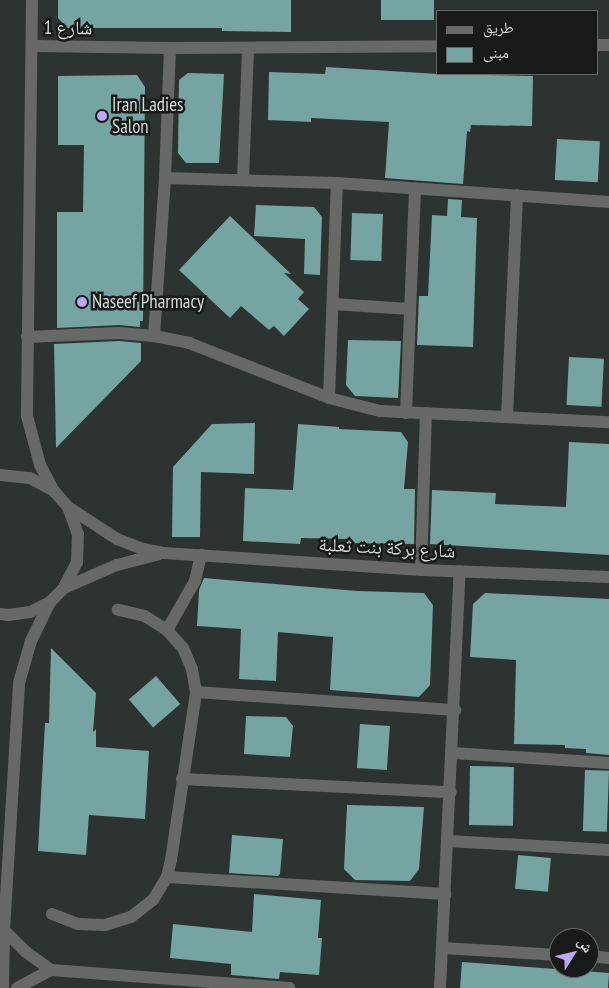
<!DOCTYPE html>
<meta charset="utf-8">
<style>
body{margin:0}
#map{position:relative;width:609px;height:988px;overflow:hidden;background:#2c3330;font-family:"PT Sans Narrow","Noto Naskh Arabic",sans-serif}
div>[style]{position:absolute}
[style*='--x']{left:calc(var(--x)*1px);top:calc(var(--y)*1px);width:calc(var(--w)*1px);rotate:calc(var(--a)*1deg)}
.building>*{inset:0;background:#76a4a3;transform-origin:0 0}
.minor>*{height:12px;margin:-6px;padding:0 6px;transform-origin:6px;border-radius:6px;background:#676966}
.tertiary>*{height:12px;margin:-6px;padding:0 6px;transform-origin:6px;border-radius:6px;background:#676966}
.dots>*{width:14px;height:14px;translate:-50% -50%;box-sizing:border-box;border:2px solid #171a19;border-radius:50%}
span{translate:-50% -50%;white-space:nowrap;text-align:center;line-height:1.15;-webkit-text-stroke:5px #171a19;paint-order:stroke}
.street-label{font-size:19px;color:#d6dbd9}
.poi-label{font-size:19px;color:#d6dbd9}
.left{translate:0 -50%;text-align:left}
.legend{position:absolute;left:436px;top:10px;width:162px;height:65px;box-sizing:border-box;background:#171a19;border:1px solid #636766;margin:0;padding:6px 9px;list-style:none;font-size:15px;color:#d6dbd9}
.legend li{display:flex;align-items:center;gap:10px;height:25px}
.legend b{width:25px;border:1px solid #636766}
.north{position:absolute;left:549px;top:928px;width:50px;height:50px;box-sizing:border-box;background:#171a19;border:1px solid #636766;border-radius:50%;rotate:54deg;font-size:14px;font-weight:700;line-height:20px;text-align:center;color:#d6dbd9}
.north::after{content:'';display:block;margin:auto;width:18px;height:22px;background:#c0a8f4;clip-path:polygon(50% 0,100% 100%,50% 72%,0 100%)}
</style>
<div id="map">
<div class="building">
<div style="clip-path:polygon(58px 0,291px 0,291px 32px,222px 31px,222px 28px,67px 28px,58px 18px)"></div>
<div style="left:381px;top:0;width:53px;height:20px"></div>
<div style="clip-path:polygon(326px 67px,438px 74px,533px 76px,532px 126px,471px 125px,470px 132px,467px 131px,463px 184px,385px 178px,389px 122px,311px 118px,311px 122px,268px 120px,269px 72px,325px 74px)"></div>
<div style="clip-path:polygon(188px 73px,224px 74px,219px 163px,186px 163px,178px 153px,179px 80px)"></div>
<div style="clip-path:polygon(137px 75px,145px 87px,143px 321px,140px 321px,140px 327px,119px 325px,57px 328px,57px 212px,83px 212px,84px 145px,58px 145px,58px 76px)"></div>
<div style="left:557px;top:139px;width:43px;height:41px;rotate:3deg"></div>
<div style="clip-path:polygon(448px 199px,462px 200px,461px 217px,477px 218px,473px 347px,417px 345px,419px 296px,428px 296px,432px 215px,447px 216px)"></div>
<div style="clip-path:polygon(256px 205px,314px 207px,322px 217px,320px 275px,304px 274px,305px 239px,254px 236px)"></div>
<div style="left:352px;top:213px;width:31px;height:47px;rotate:2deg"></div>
<div style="clip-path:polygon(230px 216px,291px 274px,284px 273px,304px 292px,298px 299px,309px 309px,284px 336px,274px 326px,269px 330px,241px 306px,230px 318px,179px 270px)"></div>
<div style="clip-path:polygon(348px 340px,401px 341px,398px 398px,355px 396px,346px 385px)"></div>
<div style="clip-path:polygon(119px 341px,141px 343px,141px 361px,56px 448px,54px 344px)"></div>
<div style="left:569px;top:357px;width:35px;height:48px;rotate:3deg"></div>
<div style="clip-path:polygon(255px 423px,254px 474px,201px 472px,200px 537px,172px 537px,173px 467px,212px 424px)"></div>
<div style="clip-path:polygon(298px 424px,339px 427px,339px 429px,401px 432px,408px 442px,404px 489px,415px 489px,414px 544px,348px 543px,348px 539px,301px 538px,300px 544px,243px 541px,245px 488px,293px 490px)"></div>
<div style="clip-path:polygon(569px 442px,609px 444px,609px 555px,430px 544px,432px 490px,496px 493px,495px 504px,566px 507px)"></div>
<div style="clip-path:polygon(204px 578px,358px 591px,424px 593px,433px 605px,430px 685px,419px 697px,330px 690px,333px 637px,278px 632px,276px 681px,239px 679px,241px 629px,197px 626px,199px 590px)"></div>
<div style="clip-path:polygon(485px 593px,609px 599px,609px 755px,586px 753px,586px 749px,565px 748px,565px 745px,514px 744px,516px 660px,470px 657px,473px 604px)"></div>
<div style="clip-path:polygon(51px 648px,96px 693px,93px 732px,96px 729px,96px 747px,149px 751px,145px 819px,89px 815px,86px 855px,38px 851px,45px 723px,49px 723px)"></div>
<div style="left:156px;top:676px;width:37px;height:36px;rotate:49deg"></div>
<div style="clip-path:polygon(246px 716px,286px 717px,293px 726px,290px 757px,244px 754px)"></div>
<div style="left:360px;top:724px;width:30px;height:44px;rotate:4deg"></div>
<div style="left:470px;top:766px;width:44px;height:59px;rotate:1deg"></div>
<div style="left:585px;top:770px;width:24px;height:61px;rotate:2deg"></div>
<div style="clip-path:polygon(347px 805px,424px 807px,419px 869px,410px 881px,355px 880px,344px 869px)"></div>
<div style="clip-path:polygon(232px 835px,283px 839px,280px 874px,278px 876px,229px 873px)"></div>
<div style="left:518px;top:855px;width:33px;height:34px;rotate:5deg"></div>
<div style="clip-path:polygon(254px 894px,321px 900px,318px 938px,322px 938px,319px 975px,280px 972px,279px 979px,231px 975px,231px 964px,170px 958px,173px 924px,252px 932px)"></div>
<div style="clip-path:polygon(462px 962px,609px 973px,608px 988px,460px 988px)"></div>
</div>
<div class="minor">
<div style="--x:598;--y:45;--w:11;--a:0"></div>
<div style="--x:34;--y:46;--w:136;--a:0.8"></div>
<div style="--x:170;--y:48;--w:268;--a:-0.4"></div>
<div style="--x:165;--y:178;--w:172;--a:1.7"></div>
<div style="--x:337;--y:183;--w:273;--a:4"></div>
<div style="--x:243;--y:180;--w:132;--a:-87.8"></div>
<div style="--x:333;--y:304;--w:77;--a:3.7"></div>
<div style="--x:154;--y:336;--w:158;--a:-86"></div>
<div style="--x:165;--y:178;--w:130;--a:-87.8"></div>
<div style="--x:27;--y:337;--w:92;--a:-2.5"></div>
<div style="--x:119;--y:333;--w:35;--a:5"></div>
<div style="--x:154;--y:336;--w:36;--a:11"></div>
<div style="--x:189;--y:343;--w:150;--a:21.4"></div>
<div style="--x:329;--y:398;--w:53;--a:14.3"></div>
<div style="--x:380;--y:411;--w:229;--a:2.8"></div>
<div style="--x:329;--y:398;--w:215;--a:-87.9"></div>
<div style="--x:406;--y:413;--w:225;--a:-87.7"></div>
<div style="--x:507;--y:417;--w:222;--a:-87.4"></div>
<div style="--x:68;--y:507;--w:59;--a:33.1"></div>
<div style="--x:117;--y:539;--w:28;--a:21"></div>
<div style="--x:143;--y:549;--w:21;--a:11"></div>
<div style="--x:164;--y:553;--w:258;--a:3.8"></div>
<div style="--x:421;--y:570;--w:188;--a:2.1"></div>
<div style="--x:421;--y:570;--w:157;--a:-88.2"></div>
<div style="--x:64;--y:588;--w:58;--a:-23.5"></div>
<div style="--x:117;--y:565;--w:43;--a:-14.7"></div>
<div style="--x:167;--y:630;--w:56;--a:-60.3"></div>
<div style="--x:195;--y:581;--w:27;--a:-77"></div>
<div style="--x:196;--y:692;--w:260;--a:4"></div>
<div style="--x:453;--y:753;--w:156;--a:3.7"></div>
<div style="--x:182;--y:779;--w:269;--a:2.8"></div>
<div style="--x:448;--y:841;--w:161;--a:3.2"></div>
<div style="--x:167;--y:877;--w:279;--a:3.5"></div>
<div style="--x:52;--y:914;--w:28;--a:21"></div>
<div style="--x:78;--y:924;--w:27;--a:2"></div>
<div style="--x:105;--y:925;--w:27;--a:-17"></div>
<div style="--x:131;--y:917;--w:28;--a:-38"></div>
<div style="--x:153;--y:900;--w:27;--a:-59"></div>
<div style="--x:167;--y:877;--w:17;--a:-77"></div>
<div style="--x:171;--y:860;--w:170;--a:-81.5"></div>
<div style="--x:196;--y:692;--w:23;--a:-100"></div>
<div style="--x:192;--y:669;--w:23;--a:-113"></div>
<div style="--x:183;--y:648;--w:24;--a:-132"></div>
<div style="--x:167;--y:630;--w:26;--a:-148"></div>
<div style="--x:145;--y:616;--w:28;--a:-167"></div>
<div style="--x:4;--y:930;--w:31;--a:45"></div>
<div style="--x:26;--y:952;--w:31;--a:36"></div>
<div style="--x:442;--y:948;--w:117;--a:3.4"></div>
<div style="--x:589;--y:956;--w:20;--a:6"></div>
<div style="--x:17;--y:988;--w:38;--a:-28"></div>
<div style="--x:51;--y:970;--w:239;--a:4.3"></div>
<div style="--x:440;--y:988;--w:417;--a:-87.3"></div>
</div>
<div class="tertiary">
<div style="--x:32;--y:0;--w:416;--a:90.7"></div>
<div style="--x:27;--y:416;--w:51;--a:75.1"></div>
<div style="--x:40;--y:465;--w:30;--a:62"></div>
<div style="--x:0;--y:475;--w:30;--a:6"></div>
<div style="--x:30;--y:478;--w:27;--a:28"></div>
<div style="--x:54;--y:491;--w:21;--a:49"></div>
<div style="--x:68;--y:507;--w:29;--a:70"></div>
<div style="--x:78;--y:534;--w:28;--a:92"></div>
<div style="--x:77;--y:562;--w:29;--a:117"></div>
<div style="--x:64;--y:588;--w:20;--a:135"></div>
<div style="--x:50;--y:602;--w:22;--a:153"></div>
<div style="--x:30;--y:612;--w:22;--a:172"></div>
<div style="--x:8;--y:615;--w:8;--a:-173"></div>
<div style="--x:3;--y:988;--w:58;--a:-89"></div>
<div style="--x:4;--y:930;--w:247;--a:-86.5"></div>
<div style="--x:19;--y:683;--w:44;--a:-74.1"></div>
<div style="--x:31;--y:641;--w:43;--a:-64"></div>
</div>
<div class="dots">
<div style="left:102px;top:116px;background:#c0a8f4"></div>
<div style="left:82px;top:302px;background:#c0a8f4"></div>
</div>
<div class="street-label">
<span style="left:68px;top:28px;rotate:1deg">شارع 1</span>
<span style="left:387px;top:548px;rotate:3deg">شارع بركة بنت ثعلبة</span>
</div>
<div class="poi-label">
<span class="left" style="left:112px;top:116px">Iran Ladies<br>Salon</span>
<span class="left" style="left:92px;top:302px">Naseef Pharmacy</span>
</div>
<ul class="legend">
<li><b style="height:6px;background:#676966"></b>طريق</li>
<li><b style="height:14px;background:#76a4a3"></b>مبنى</li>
</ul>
<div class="north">ش</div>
</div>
